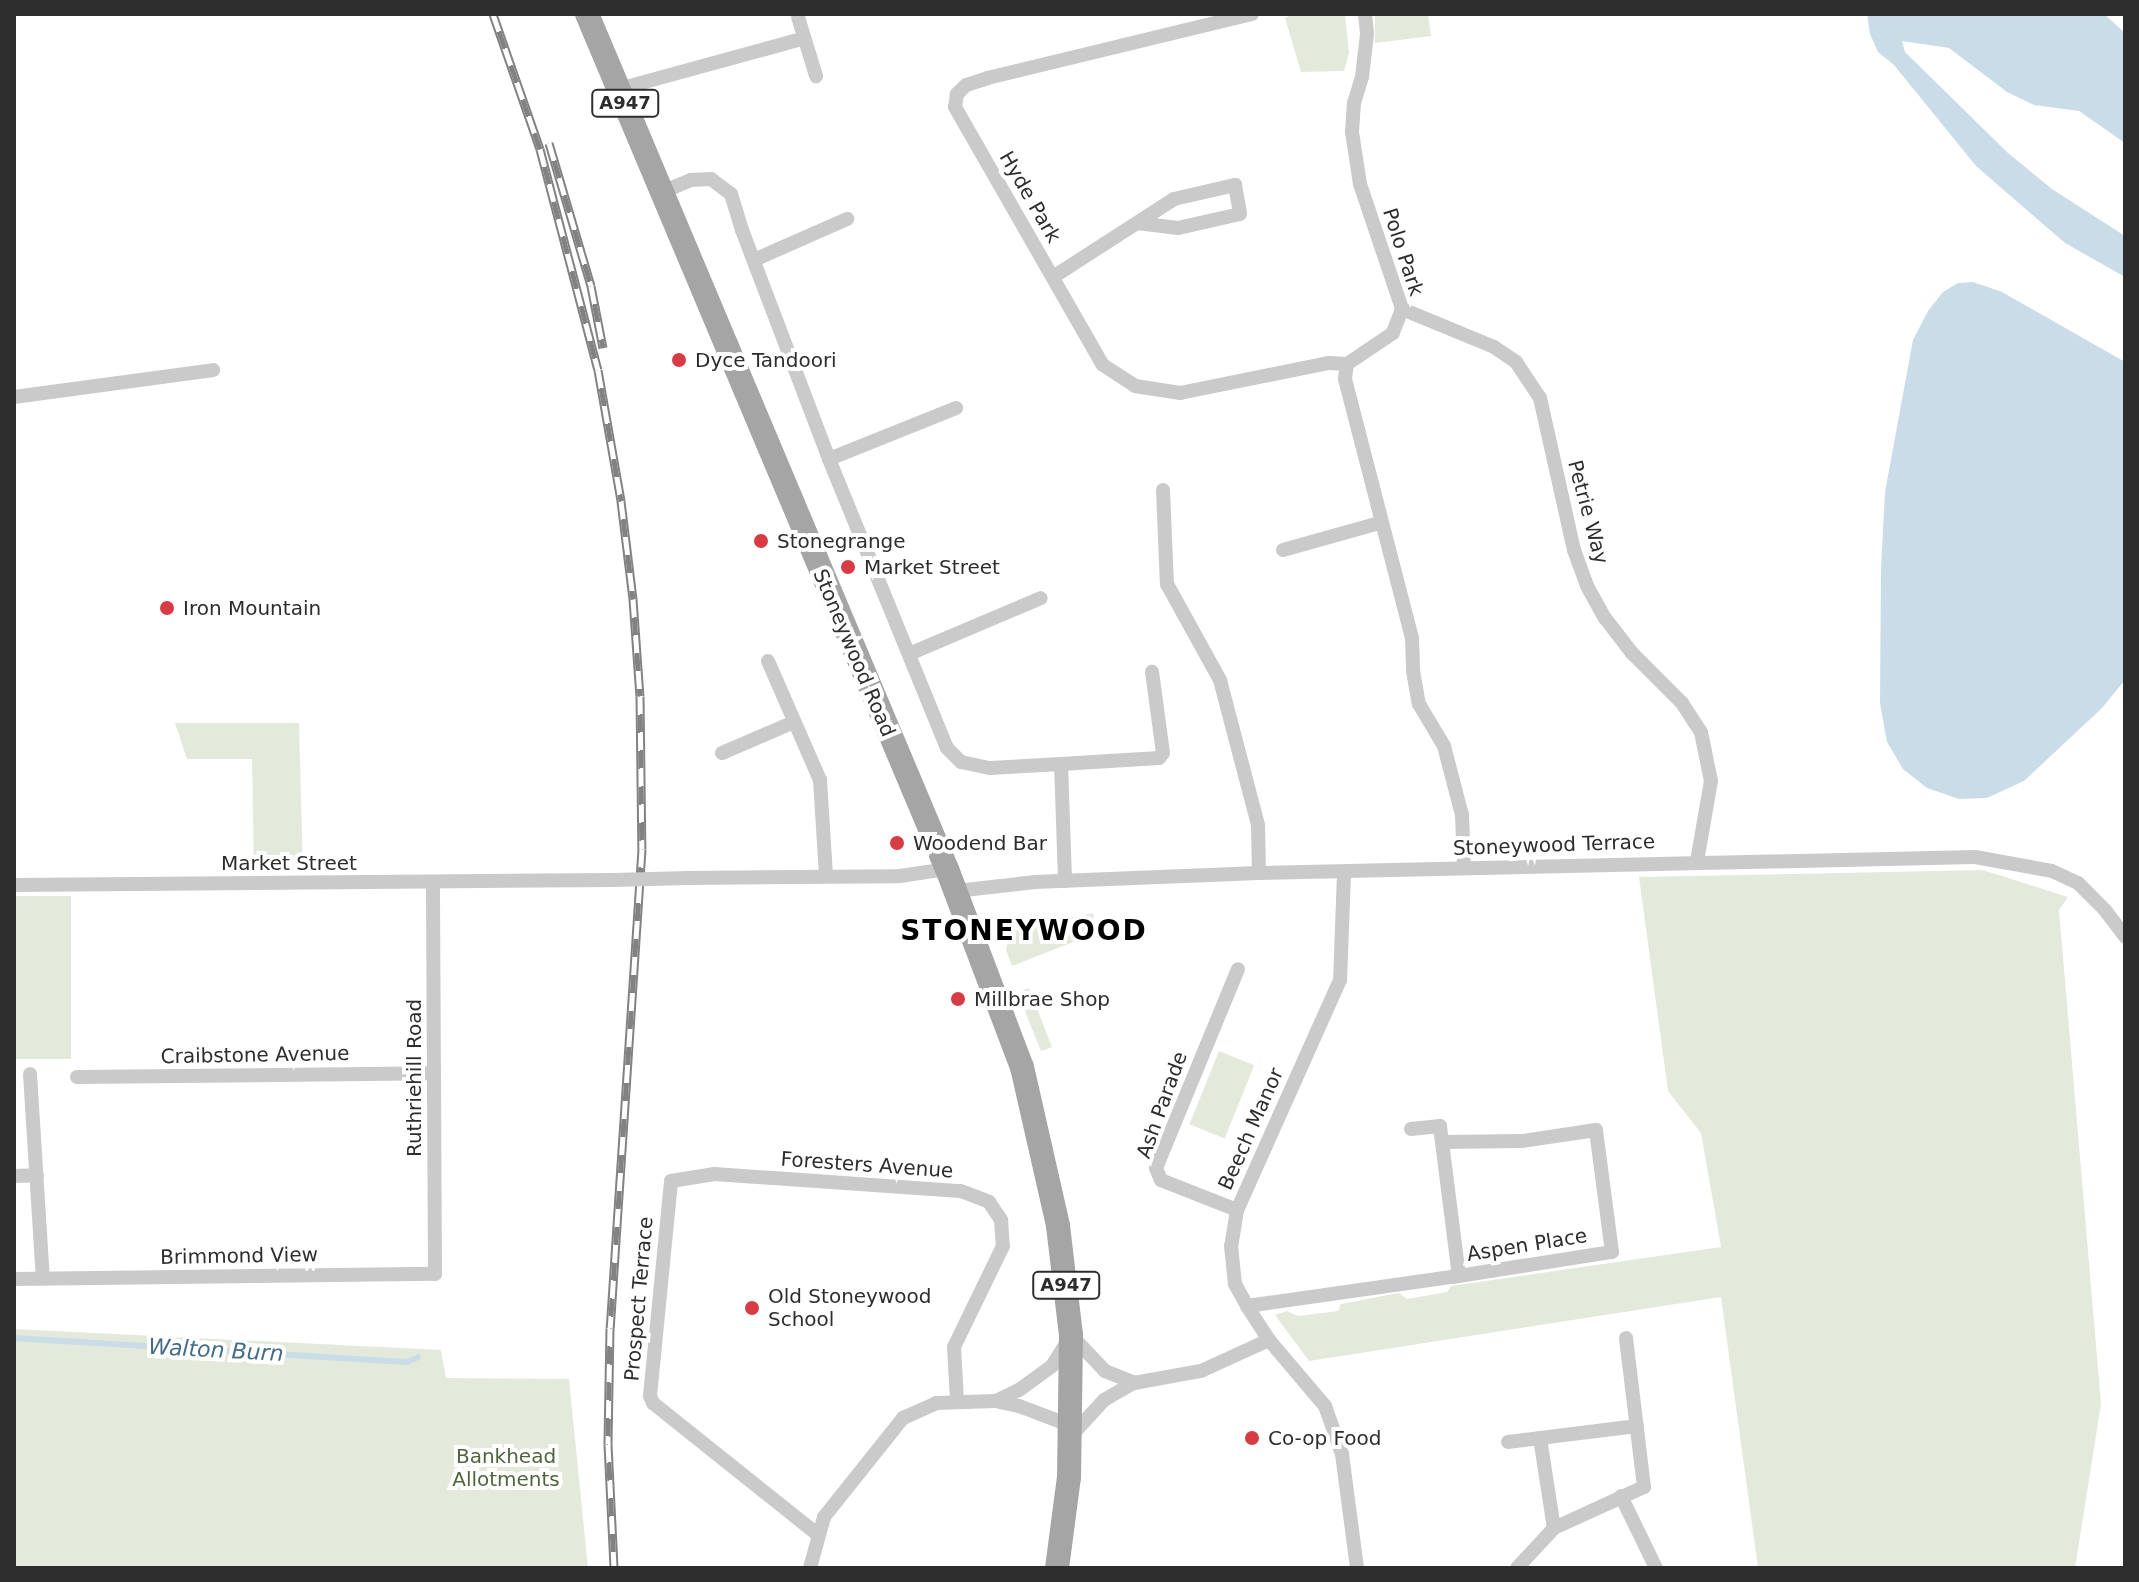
<!DOCTYPE html>
<style>
body{margin:0}
#map{position:relative;width:2139px;height:1582px;overflow:hidden;background:#fff;font-family:"DejaVu Sans",sans-serif}
div>[style]{position:absolute}
[style*='--x']{left:calc(var(--x)*1px);top:calc(var(--y)*1px);width:calc(var(--w)*1px);rotate:calc(var(--a)*1deg)}
.green>*{inset:0;background:#e3eadc;transform-origin:0 0}
.water>*{inset:0;background:#c9dce8}
.stream>*{height:6px;margin:-3px;padding:0 3px;transform-origin:3px;border-radius:3px;background:#c9dce8}
.minor>*{height:14px;margin:-7px;padding:0 7px;transform-origin:7px;border-radius:7px;background:#cacaca}
.primary>*{height:24px;margin:-12px;padding:0 12px;transform-origin:12px;border-radius:12px;background:#a5a5a5}
.rail>*{height:9px;margin-top:-4.5px;transform-origin:0;background:repeating-linear-gradient(90deg,#fff 0 18px,#828282 0 36px);box-sizing:border-box;border-block:2px solid #828282}
.minor-bridge>*{height:14px;margin:-7px;padding:0 7px;transform-origin:7px;border-radius:7px;background:#cacaca}
.dots>*{width:22px;height:22px;translate:-50% -50%;box-sizing:border-box;border:4px solid #fff;border-radius:50%}
span{translate:-50% -50%;white-space:nowrap;text-align:center;line-height:1.15;-webkit-text-stroke:8px #fff;paint-order:stroke}
.shield-label span{padding:2px 6px;background:#fff;border:2px solid;border-radius:6px;-webkit-text-stroke-width:0}
.shield-label{font-size:18px;color:#2d2d2d;font-weight:700}
.street-label{font-size:20px;color:#2d2d2d}
.poi-label{font-size:20px;color:#2d2d2d}
.left{translate:0 -50%;text-align:left}
.park-label{font-size:20px;color:#50653e}
.water-label{font-size:22px;color:#426c88;font-style:italic}
.district-label{font-size:28px;color:#000;font-weight:700;letter-spacing:2px}
.frame{position:absolute;inset:0;border:16px solid #2d2d2d;pointer-events:none}
</style>
<div id="map">
<div class="green">
<div style="clip-path:polygon(1293px 14px,1345px 14px,1349px 53px,1344px 71px,1301px 72px,1285px 18px)"></div>
<div style="clip-path:polygon(1375px 14px,1428px 14px,1431px 36px,1375px 43px)"></div>
<div style="clip-path:polygon(175px 723px,299px 723px,303px 870px,254px 871px,252px 759px,187px 759px)"></div>
<div style="clip-path:polygon(1983px 870px,2068px 897px,2059px 910px,2101px 1404px,2075px 1568px,1758px 1568px,1721px 1297px,1309px 1361px,1275px 1315px,1287px 1311px,1298px 1316px,1338px 1311px,1341px 1304px,1399px 1293px,1407px 1299px,1447px 1292px,1451px 1286px,1721px 1247px,1701px 1133px,1668px 1091px,1639px 877px)"></div>
<div style="left:71px;top:896px;width:163px;height:57px;rotate:90deg"></div>
<div style="clip-path:polygon(1093px 913px,1096px 933px,1012px 966px,1006px 950px,1008px 941px,1018px 929px)"></div>
<div style="clip-path:polygon(1029px 988px,1052px 1047px,1041px 1051px,1020px 999px,1022px 991px)"></div>
<div style="left:1219px;top:1051px;width:38px;height:79px;rotate:22deg"></div>
<div style="clip-path:polygon(14px 1329px,441px 1350px,446px 1378px,569px 1379px,588px 1568px,14px 1568px)"></div>
</div>
<div class="water">
<div style="clip-path:polygon(1867px 14px,2104px 14px,2125px 33px,2125px 143px,2079px 111px,2034px 105px,2007px 92px,1949px 48px,1902px 41px,1905px 52px,2008px 153px,2052px 189px,2125px 236px,2125px 277px,2065px 243px,1976px 166px,1894px 65px,1878px 52px,1870px 34px)"></div>
<div style="clip-path:polygon(1973px 282px,2002px 292px,2125px 362px,2125px 680px,2102px 708px,2024px 781px,1987px 798px,1959px 799px,1927px 788px,1903px 769px,1887px 742px,1880px 703px,1881px 570px,1885px 492px,1913px 340px,1928px 311px,1943px 292px,1958px 283px)"></div>
</div>
<div class="stream">
<div style="--x:14;--y:1338;--w:394;--a:3.5"></div>
<div style="--x:407;--y:1362;--w:12;--a:-24"></div>
</div>
<div class="minor">
<div style="--x:1252;--y:14;--w:272;--a:166.4"></div>
<div style="--x:988;--y:78;--w:23;--a:162"></div>
<div style="--x:966;--y:85;--w:13;--a:135"></div>
<div style="--x:957;--y:94;--w:13;--a:99"></div>
<div style="--x:955;--y:107;--w:297;--a:60.2"></div>
<div style="--x:1103;--y:365;--w:38;--a:33"></div>
<div style="--x:1135;--y:386;--w:46;--a:8.8"></div>
<div style="--x:1180;--y:393;--w:152;--a:-11.4"></div>
<div style="--x:1329;--y:363;--w:18;--a:3"></div>
<div style="--x:1365;--y:14;--w:20;--a:84"></div>
<div style="--x:1367;--y:34;--w:43;--a:96.6"></div>
<div style="--x:1362;--y:77;--w:27;--a:107"></div>
<div style="--x:1354;--y:103;--w:29;--a:94"></div>
<div style="--x:1352;--y:132;--w:53;--a:81.3"></div>
<div style="--x:1360;--y:184;--w:132;--a:71.4"></div>
<div style="--x:1402;--y:309;--w:26;--a:111"></div>
<div style="--x:1393;--y:333;--w:55;--a:146"></div>
<div style="--x:1347;--y:364;--w:15;--a:98"></div>
<div style="--x:1345;--y:379;--w:268;--a:75.5"></div>
<div style="--x:1412;--y:638;--w:33;--a:88"></div>
<div style="--x:1413;--y:671;--w:34;--a:80"></div>
<div style="--x:1419;--y:704;--w:49;--a:59.2"></div>
<div style="--x:1444;--y:746;--w:71;--a:75.4"></div>
<div style="--x:1462;--y:815;--w:53;--a:87.8"></div>
<div style="--x:798;--y:17;--w:62;--a:73"></div>
<div style="--x:619;--y:89;--w:190;--a:-15.3"></div>
<div style="--x:660;--y:193;--w:34;--a:-23"></div>
<div style="--x:691;--y:180;--w:20;--a:-3"></div>
<div style="--x:711;--y:179;--w:25;--a:37"></div>
<div style="--x:731;--y:194;--w:38;--a:73"></div>
<div style="--x:742;--y:230;--w:245;--a:69.2"></div>
<div style="--x:829;--y:459;--w:312;--a:67.8"></div>
<div style="--x:947;--y:748;--w:20;--a:45"></div>
<div style="--x:961;--y:762;--w:30;--a:12"></div>
<div style="--x:990;--y:768;--w:71;--a:-3.2"></div>
<div style="--x:1061;--y:764;--w:117;--a:88"></div>
<div style="--x:754;--y:260;--w:102;--a:-23.8"></div>
<div style="--x:1053;--y:277;--w:144;--a:-32.8"></div>
<div style="--x:1174;--y:199;--w:63;--a:-12.9"></div>
<div style="--x:1235;--y:185;--w:29;--a:80"></div>
<div style="--x:1240;--y:214;--w:64;--a:167.3"></div>
<div style="--x:1178;--y:228;--w:39;--a:-173"></div>
<div style="--x:1402;--y:309;--w:100;--a:22.4"></div>
<div style="--x:1494;--y:347;--w:27;--a:34"></div>
<div style="--x:1516;--y:362;--w:43;--a:56.3"></div>
<div style="--x:1540;--y:398;--w:156;--a:77.4"></div>
<div style="--x:1574;--y:550;--w:38;--a:70"></div>
<div style="--x:1587;--y:586;--w:37;--a:61"></div>
<div style="--x:1605;--y:618;--w:44;--a:52.4"></div>
<div style="--x:1632;--y:653;--w:71;--a:45"></div>
<div style="--x:1682;--y:703;--w:35;--a:57"></div>
<div style="--x:1701;--y:732;--w:50;--a:78.5"></div>
<div style="--x:1711;--y:781;--w:81;--a:99.9"></div>
<div style="--x:14;--y:397;--w:201;--a:-7.7"></div>
<div style="--x:829;--y:459;--w:137;--a:-21.9"></div>
<div style="--x:1163;--y:490;--w:94;--a:87.6"></div>
<div style="--x:1167;--y:584;--w:110;--a:61.1"></div>
<div style="--x:1220;--y:680;--w:150;--a:75.3"></div>
<div style="--x:1258;--y:825;--w:48;--a:88.8"></div>
<div style="--x:1283;--y:550;--w:101;--a:-15.6"></div>
<div style="--x:909;--y:654;--w:143;--a:-23"></div>
<div style="--x:768;--y:661;--w:130;--a:66.4"></div>
<div style="--x:820;--y:780;--w:96;--a:86.4"></div>
<div style="--x:722;--y:753;--w:78;--a:-23.3"></div>
<div style="--x:1061;--y:764;--w:98;--a:-3.5"></div>
<div style="--x:1159;--y:758;--w:6;--a:-51"></div>
<div style="--x:1163;--y:753;--w:82;--a:-97.7"></div>
<div style="--x:1344;--y:873;--w:107;--a:92.1"></div>
<div style="--x:1340;--y:980;--w:252;--a:114.1"></div>
<div style="--x:1237;--y:1210;--w:36;--a:99"></div>
<div style="--x:1231;--y:1246;--w:38;--a:84"></div>
<div style="--x:1235;--y:1284;--w:25;--a:61"></div>
<div style="--x:1247;--y:1306;--w:40;--a:57.1"></div>
<div style="--x:1269;--y:1340;--w:87;--a:49.7"></div>
<div style="--x:1325;--y:1406;--w:51;--a:70.5"></div>
<div style="--x:1342;--y:1454;--w:115;--a:82.5"></div>
<div style="--x:688;--y:878;--w:212;--a:-0.5"></div>
<div style="--x:900;--y:876;--w:48;--a:-8.5"></div>
<div style="--x:14;--y:885;--w:599;--a:-0.48"></div>
<div style="--x:956;--y:891;--w:80;--a:-6.5"></div>
<div style="--x:1035;--y:882;--w:224;--a:-2.3"></div>
<div style="--x:1259;--y:873;--w:716;--a:-1.28"></div>
<div style="--x:1975;--y:857;--w:78;--a:10.3"></div>
<div style="--x:2052;--y:871;--w:29;--a:25"></div>
<div style="--x:2078;--y:883;--w:38;--a:45"></div>
<div style="--x:2105;--y:910;--w:34;--a:53"></div>
<div style="--x:30;--y:1074;--w:205;--a:86.4"></div>
<div style="--x:77;--y:1077;--w:357;--a:-0.6"></div>
<div style="--x:1411;--y:1129;--w:29;--a:-6"></div>
<div style="--x:1440;--y:1126;--w:16;--a:83"></div>
<div style="--x:14;--y:1176;--w:23;--a:-2"></div>
<div style="--x:1237;--y:1210;--w:82;--a:-158.5"></div>
<div style="--x:1161;--y:1180;--w:13;--a:-113"></div>
<div style="--x:1156;--y:1168;--w:215;--a:-67.6"></div>
<div style="--x:14;--y:1279;--w:421;--a:-0.7"></div>
<div style="--x:435;--y:1274;--w:391;--a:-90.3"></div>
<div style="--x:1247;--y:1306;--w:207;--a:-8.1"></div>
<div style="--x:1452;--y:1277;--w:162;--a:-8.9"></div>
<div style="--x:1612;--y:1252;--w:123;--a:-97.5"></div>
<div style="--x:1596;--y:1130;--w:75;--a:171.5"></div>
<div style="--x:1522;--y:1141;--w:80;--a:179.3"></div>
<div style="--x:1442;--y:1142;--w:135;--a:82.8"></div>
<div style="--x:996;--y:1401;--w:25;--a:-26"></div>
<div style="--x:1019;--y:1390;--w:41;--a:-36"></div>
<div style="--x:1052;--y:1366;--w:36;--a:-58"></div>
<div style="--x:1071;--y:1335;--w:50;--a:46.6"></div>
<div style="--x:1105;--y:1371;--w:31;--a:22"></div>
<div style="--x:1134;--y:1383;--w:68;--a:-10.2"></div>
<div style="--x:1201;--y:1371;--w:75;--a:-24.5"></div>
<div style="--x:1070;--y:1437;--w:50;--a:-47.4"></div>
<div style="--x:1104;--y:1400;--w:34;--a:-30"></div>
<div style="--x:1540;--y:1438;--w:91;--a:81.2"></div>
<div style="--x:1508;--y:1442;--w:130;--a:-7.1"></div>
<div style="--x:1621;--y:1496;--w:80;--a:64.1"></div>
<div style="--x:817;--y:1534;--w:210;--a:-141.4"></div>
<div style="--x:653;--y:1403;--w:8;--a:-113"></div>
<div style="--x:650;--y:1396;--w:216;--a:-84.4"></div>
<div style="--x:671;--y:1181;--w:44;--a:-9.2"></div>
<div style="--x:714;--y:1174;--w:59;--a:3.9"></div>
<div style="--x:773;--y:1178;--w:188;--a:4"></div>
<div style="--x:961;--y:1191;--w:30;--a:21"></div>
<div style="--x:989;--y:1202;--w:22;--a:56"></div>
<div style="--x:1001;--y:1220;--w:26;--a:86"></div>
<div style="--x:1003;--y:1246;--w:112;--a:115.9"></div>
<div style="--x:954;--y:1347;--w:53;--a:86.8"></div>
<div style="--x:810;--y:1568;--w:53;--a:-74.6"></div>
<div style="--x:824;--y:1517;--w:127;--a:-51.4"></div>
<div style="--x:903;--y:1418;--w:36;--a:-24"></div>
<div style="--x:936;--y:1403;--w:59;--a:-1.9"></div>
<div style="--x:995;--y:1401;--w:25;--a:12"></div>
<div style="--x:1019;--y:1406;--w:57;--a:20.7"></div>
<div style="--x:1517;--y:1568;--w:54;--a:-47.2"></div>
<div style="--x:1554;--y:1528;--w:99;--a:-24.5"></div>
<div style="--x:1644;--y:1487;--w:150;--a:-96.9"></div>
</div>
<div class="primary">
<div style="--x:587;--y:14;--w:928;--a:67.17"></div>
<div style="--x:947;--y:869;--w:212;--a:69.3"></div>
<div style="--x:1022;--y:1067;--w:163;--a:77.2"></div>
<div style="--x:1058;--y:1226;--w:110;--a:83.2"></div>
<div style="--x:1071;--y:1335;--w:142;--a:90.8"></div>
<div style="--x:1069;--y:1477;--w:92;--a:97.5"></div>
</div>
<div class="rail">
<div style="--x:493;--y:14;--w:143;--a:70.8"></div>
<div style="--x:540;--y:149;--w:228;--a:75.3"></div>
<div style="--x:598;--y:370;--w:133;--a:80"></div>
<div style="--x:621;--y:501;--w:99;--a:83"></div>
<div style="--x:633;--y:599;--w:97;--a:85.9"></div>
<div style="--x:640;--y:696;--w:153;--a:89.3"></div>
<div style="--x:642;--y:849;--w:480;--a:93.8"></div>
<div style="--x:610;--y:1328;--w:116;--a:91"></div>
<div style="--x:608;--y:1444;--w:124;--a:87.2"></div>
<div style="--x:549;--y:143;--w:149;--a:73.6"></div>
<div style="--x:591;--y:286;--w:63;--a:79"></div>
</div>
<div class="minor-bridge">
<div style="--x:613;--y:880;--w:75;--a:-1.5"></div>
</div>
<div class="dots">
<div style="left:679px;top:360px;background:#d73c45"></div>
<div style="left:761px;top:541px;background:#d73c45"></div>
<div style="left:848px;top:567px;background:#d73c45"></div>
<div style="left:167px;top:608px;background:#d73c45"></div>
<div style="left:897px;top:843px;background:#d73c45"></div>
<div style="left:958px;top:999px;background:#d73c45"></div>
<div style="left:752px;top:1308px;background:#d73c45"></div>
<div style="left:1252px;top:1438px;background:#d73c45"></div>
</div>
<div class="shield-label">
<span style="left:625px;top:103px">A947</span>
<span style="left:1066px;top:1285px">A947</span>
</div>
<div class="street-label">
<span style="left:1030px;top:197px;rotate:60deg">Hyde Park</span>
<span style="left:1403px;top:252px;rotate:72deg">Polo Park</span>
<span style="left:1588px;top:512px;rotate:75deg">Petrie Way</span>
<span style="left:854px;top:653px;rotate:67deg">Stoneywood Road</span>
<span style="left:1554px;top:845px;rotate:-2deg">Stoneywood Terrace</span>
<span style="left:289px;top:863px">Market Street</span>
<span style="left:255px;top:1055px;rotate:-1deg">Craibstone Avenue</span>
<span style="left:414px;top:1078px;rotate:-90deg">Ruthriehill Road</span>
<span style="left:1162px;top:1105px;rotate:-70deg">Ash Parade</span>
<span style="left:1251px;top:1129px;rotate:-66deg">Beech Manor</span>
<span style="left:867px;top:1165px;rotate:4deg">Foresters Avenue</span>
<span style="left:1527px;top:1245px;rotate:-9deg">Aspen Place</span>
<span style="left:239px;top:1256px;rotate:-1deg">Brimmond View</span>
<span style="left:639px;top:1299px;rotate:-85deg">Prospect Terrace</span>
</div>
<div class="poi-label">
<span class="left" style="left:695px;top:360px">Dyce Tandoori</span>
<span class="left" style="left:777px;top:541px">Stonegrange</span>
<span class="left" style="left:864px;top:567px">Market Street</span>
<span class="left" style="left:183px;top:608px">Iron Mountain</span>
<span class="left" style="left:913px;top:843px">Woodend Bar</span>
<span class="left" style="left:974px;top:999px">Millbrae Shop</span>
<span class="left" style="left:768px;top:1308px">Old Stoneywood<br>School</span>
<span class="left" style="left:1268px;top:1438px">Co-op Food</span>
</div>
<div class="park-label">
<span style="left:506px;top:1468px">Bankhead<br>Allotments</span>
</div>
<div class="water-label">
<span style="left:216px;top:1350px;rotate:3deg">Walton Burn</span>
</div>
<div class="district-label">
<span style="left:1024px;top:931px">STONEYWOOD</span>
</div>
<div class="frame"></div>
</div>
